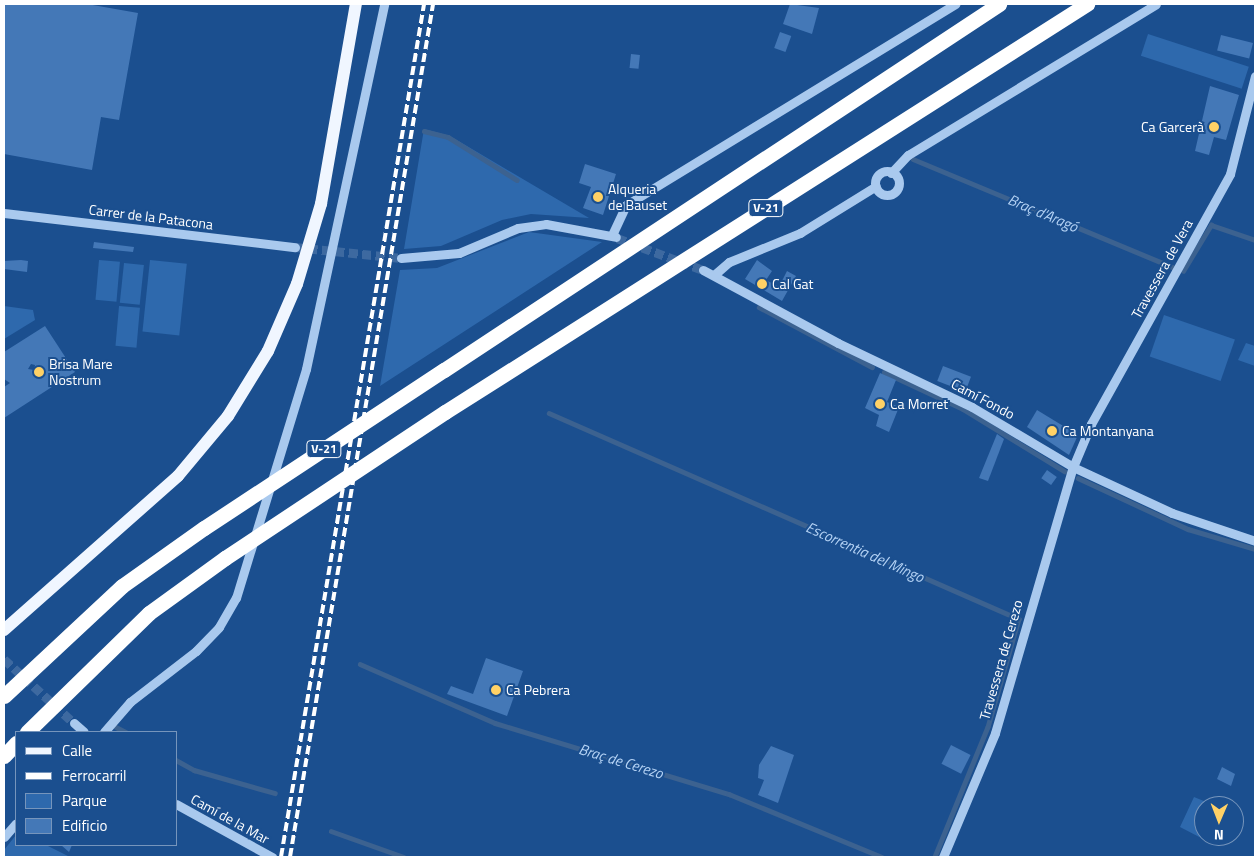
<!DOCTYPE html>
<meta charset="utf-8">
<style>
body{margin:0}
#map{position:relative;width:1259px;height:861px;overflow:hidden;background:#1b4f8f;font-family:"Titillium Web",sans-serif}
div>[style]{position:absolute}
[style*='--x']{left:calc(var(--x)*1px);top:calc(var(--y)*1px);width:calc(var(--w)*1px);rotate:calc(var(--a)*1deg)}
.green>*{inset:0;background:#2e69ad;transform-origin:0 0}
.stream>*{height:4.5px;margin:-2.25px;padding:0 2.25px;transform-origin:2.25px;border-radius:2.25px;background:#3c6290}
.building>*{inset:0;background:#4478b7;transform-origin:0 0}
.minor-tunnel>*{height:9px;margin-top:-4.5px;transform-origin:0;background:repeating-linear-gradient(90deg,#3d69a0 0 9px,transparent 0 13.5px)}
.minor>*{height:9px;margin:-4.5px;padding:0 4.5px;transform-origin:4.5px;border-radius:4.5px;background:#a9c9ee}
.minor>.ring{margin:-4.5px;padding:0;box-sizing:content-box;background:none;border:9px solid #a9c9ee;border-radius:50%}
.major>*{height:12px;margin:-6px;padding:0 6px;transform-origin:6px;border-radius:6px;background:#f0f6ff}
.highway>*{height:15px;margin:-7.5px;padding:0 7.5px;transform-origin:7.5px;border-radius:7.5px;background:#fff}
.rail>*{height:4px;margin-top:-2px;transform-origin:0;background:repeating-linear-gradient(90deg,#fff 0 9px,transparent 0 13px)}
.highway-bridge>*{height:15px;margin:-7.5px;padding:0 7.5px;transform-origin:7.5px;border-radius:7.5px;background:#fff}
.dots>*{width:14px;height:14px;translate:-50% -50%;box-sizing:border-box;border:2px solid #1b4f8f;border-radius:50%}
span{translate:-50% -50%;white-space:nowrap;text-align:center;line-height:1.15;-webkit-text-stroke:4px #1b4f8f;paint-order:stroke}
.shield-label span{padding:1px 4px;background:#1b4f8f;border:1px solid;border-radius:4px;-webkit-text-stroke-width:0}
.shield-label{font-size:12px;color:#fff;font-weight:700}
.poi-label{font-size:14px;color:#fff}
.right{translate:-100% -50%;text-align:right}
.left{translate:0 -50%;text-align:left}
.street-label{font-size:14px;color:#fff}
.water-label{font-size:15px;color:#b5d3f5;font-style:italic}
.frame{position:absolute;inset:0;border:5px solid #fff;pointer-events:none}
.legend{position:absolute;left:15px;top:731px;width:162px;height:115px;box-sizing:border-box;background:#1b4f8f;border:1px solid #7695bc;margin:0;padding:6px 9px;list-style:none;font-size:15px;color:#fff}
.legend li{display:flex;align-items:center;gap:10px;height:25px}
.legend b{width:25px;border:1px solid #7695bc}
.north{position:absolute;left:1194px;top:796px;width:50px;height:50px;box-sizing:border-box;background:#1b4f8f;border:1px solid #7695bc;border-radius:50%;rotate:181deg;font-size:14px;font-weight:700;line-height:20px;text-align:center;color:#fff}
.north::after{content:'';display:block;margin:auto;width:18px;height:22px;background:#ffd166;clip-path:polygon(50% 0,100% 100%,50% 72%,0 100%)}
</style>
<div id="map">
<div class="green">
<div style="left:1148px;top:34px;width:106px;height:23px;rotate:18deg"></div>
<div style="clip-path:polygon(424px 129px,450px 136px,589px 218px,531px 214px,502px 220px,441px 246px,404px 249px)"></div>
<div style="clip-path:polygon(529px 232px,602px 242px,380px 386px,400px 270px,437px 268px)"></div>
<div style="left:99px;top:260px;width:21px;height:40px;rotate:5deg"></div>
<div style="left:150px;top:260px;width:37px;height:72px;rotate:6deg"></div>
<div style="left:124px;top:263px;width:20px;height:40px;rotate:6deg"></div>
<div style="clip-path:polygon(4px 306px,33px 310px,35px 320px,4px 339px)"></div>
<div style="left:119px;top:306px;width:21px;height:40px;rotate:5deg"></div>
<div style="left:1164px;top:315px;width:75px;height:44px;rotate:19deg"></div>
<div style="clip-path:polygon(1246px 343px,1255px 346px,1255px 366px,1238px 360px)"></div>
<div style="clip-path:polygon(1194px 797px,1216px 806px,1204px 806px,1207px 841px,1180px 827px)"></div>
<div style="clip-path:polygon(16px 835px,16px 845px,46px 845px,68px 856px,4px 857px,4px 850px)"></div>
</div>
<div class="stream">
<div style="--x:424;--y:131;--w:25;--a:14"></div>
<div style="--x:448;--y:137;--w:81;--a:31.9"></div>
<div style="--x:913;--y:159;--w:281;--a:22.6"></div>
<div style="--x:1183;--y:271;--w:54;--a:-58.7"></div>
<div style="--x:1211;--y:225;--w:46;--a:18.8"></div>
<div style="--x:759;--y:307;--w:128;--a:28"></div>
<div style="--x:884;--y:372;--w:87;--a:25.1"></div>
<div style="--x:963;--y:409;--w:119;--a:31.5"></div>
<div style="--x:549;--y:413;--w:513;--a:23.67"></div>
<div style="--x:1019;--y:619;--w:112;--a:106"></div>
<div style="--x:988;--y:727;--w:140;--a:112.2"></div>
<div style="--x:1078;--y:478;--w:121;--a:24.9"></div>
<div style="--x:1188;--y:529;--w:70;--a:16.6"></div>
<div style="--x:360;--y:664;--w:147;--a:23.6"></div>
<div style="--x:495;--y:723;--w:245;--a:16.9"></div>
<div style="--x:729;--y:794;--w:165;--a:22.4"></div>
<div style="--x:116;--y:727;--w:11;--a:27"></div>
<div style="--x:176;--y:760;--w:21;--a:29"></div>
<div style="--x:194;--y:770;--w:84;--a:15.9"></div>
<div style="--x:331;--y:831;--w:77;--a:19.6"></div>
</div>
<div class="building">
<div style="clip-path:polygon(4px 4px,87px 4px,138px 13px,119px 120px,101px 117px,92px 170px,4px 154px)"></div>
<div style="clip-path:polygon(790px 4px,819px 8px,812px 34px,783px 24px)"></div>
<div style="left:780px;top:32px;width:12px;height:17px;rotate:20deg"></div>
<div style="left:1221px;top:35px;width:33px;height:16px;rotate:14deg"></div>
<div style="left:631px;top:54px;width:9px;height:14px;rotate:6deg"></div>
<div style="clip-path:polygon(1210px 86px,1239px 95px,1226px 140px,1214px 137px,1209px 155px,1195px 151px)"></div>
<div style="clip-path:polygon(585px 164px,616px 174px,603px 215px,583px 208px,591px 187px,579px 183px)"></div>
<div style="clip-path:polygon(94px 242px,134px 247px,133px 252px,93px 248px)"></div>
<div style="clip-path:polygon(21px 260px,28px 261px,27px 272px,4px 269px,4px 261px)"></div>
<div style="clip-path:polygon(757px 260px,772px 271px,766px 280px,779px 287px,787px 271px,796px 276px,782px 301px,745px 279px)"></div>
<div style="clip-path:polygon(evenodd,45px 326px,75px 372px,4px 418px,4px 387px,10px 383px,4px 379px,4px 352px,45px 326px,31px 364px,35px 365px,34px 370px,28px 369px,31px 364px)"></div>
<div style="left:943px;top:366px;width:30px;height:16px;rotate:21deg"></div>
<div style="clip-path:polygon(880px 373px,896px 380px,887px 402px,899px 407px,889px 432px,876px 426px,879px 415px,865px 408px)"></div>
<div style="clip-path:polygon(1037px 410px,1078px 435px,1069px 455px,1027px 427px)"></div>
<div style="clip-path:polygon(997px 434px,1004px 439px,988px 481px,979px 478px)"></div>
<div style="left:1047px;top:470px;width:12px;height:10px;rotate:35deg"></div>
<div style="clip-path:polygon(486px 658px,523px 671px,507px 716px,447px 694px,451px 686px,473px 694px)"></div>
<div style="left:951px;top:745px;width:22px;height:21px;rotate:27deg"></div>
<div style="clip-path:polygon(771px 746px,794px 755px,778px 803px,758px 795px,764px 780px,758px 778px,759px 765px)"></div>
<div style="clip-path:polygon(1222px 767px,1235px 774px,1231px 786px,1217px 779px)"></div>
<div style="clip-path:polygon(61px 845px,72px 845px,69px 852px)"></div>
</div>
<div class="minor-tunnel">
<div style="--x:617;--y:238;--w:92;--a:20.4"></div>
<div style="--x:295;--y:247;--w:107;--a:5.9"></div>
<div style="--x:4;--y:659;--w:95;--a:42.4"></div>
</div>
<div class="minor">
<div class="ring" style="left:875px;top:171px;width:15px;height:15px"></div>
<div style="--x:891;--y:173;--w:25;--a:-47"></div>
<div style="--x:908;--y:155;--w:290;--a:-31.3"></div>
<div style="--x:4;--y:213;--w:293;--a:6.7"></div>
<div style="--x:612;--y:235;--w:33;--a:-65"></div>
<div style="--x:626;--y:205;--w:386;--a:-31.4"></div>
<div style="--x:401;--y:258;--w:58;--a:-4.9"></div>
<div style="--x:459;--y:253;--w:64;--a:-23"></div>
<div style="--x:518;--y:228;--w:28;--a:-8"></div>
<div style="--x:546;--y:224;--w:71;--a:10.5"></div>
<div style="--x:703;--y:270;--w:153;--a:28.4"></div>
<div style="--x:838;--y:343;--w:148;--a:25.5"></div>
<div style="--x:972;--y:407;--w:117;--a:30.7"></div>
<div style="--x:1073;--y:467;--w:109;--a:24.9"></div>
<div style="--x:1172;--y:513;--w:88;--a:18.6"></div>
<div style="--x:714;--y:275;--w:20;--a:-41"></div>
<div style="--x:729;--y:262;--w:77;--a:-22.2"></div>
<div style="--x:800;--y:233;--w:89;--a:-31.7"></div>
<div style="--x:74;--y:723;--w:13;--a:42"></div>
<div style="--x:104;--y:732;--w:40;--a:-49"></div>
<div style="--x:130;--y:702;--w:83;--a:-37.7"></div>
<div style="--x:196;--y:651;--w:33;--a:-46"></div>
<div style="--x:219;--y:627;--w:34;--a:-60"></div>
<div style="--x:236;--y:598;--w:239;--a:-73"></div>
<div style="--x:306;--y:369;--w:373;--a:-77.9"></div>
<div style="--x:176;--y:804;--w:110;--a:28.9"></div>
<div style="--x:4;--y:837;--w:18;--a:-49"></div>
<div style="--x:943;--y:857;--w:134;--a:-67.2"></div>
<div style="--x:995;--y:733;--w:277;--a:-73.7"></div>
<div style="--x:1073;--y:467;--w:47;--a:-67.3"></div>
<div style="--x:1091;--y:424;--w:286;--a:-60.9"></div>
<div style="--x:1230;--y:174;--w:101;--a:-75.7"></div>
</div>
<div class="major">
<div style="--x:4;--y:630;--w:232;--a:-41.5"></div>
<div style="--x:178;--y:476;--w:78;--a:-50.2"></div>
<div style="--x:228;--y:416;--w:76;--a:-58.4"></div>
<div style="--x:268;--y:351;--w:73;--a:-66.6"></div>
<div style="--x:297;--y:284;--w:84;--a:-73.3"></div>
<div style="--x:321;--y:204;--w:203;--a:-80.1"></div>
</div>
<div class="highway">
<div style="--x:444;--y:370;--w:665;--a:-33.4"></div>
<div style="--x:445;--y:412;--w:761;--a:-32.44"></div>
<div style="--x:4;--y:696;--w:161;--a:-43"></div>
<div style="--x:122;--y:586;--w:100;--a:-35.3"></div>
<div style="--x:27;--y:732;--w:170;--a:-44.3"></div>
<div style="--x:149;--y:613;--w:94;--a:-35.9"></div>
<div style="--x:4;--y:756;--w:18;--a:-47"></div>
</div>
<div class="rail">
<div style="--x:281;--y:857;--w:865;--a:-80.48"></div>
<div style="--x:290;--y:857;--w:865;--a:-80.48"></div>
</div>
<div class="highway-bridge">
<div style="--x:204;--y:528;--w:287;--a:-33.4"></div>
<div style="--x:225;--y:558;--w:264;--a:-33.6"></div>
</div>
<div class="dots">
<div style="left:1214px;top:127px;background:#ffd166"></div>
<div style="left:598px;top:197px;background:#ffd166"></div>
<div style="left:762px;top:284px;background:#ffd166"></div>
<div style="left:39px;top:372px;background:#ffd166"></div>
<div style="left:880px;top:404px;background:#ffd166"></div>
<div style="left:1052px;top:431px;background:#ffd166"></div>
<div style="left:496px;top:690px;background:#ffd166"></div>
</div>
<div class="shield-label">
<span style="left:766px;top:208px">V-21</span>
<span style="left:324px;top:449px">V-21</span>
</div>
<div class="poi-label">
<span class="right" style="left:1204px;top:127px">Ca Garcerà</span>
<span class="left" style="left:608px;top:197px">Alqueria<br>de Bauset</span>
<span class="left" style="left:772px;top:284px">Cal Gat</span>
<span class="left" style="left:49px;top:372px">Brisa Mare<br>Nostrum</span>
<span class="left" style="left:890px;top:404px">Ca Morret</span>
<span class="left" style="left:1062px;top:431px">Ca Montanyana</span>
<span class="left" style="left:506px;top:690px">Ca Pebrera</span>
</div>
<div class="street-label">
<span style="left:151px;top:217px;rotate:7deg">Carrer de la Patacona</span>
<span style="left:1162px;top:269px;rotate:-61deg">Travessera de Vera</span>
<span style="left:983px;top:399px;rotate:28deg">Camí Fondo</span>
<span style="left:1001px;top:660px;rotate:-74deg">Travessera de Cerezo</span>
<span style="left:230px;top:819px;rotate:29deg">Camí de la Mar</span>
</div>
<div class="water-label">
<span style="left:1043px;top:213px;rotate:23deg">Braç d'Aragó</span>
<span style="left:865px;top:552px;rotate:24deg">Escorrentia del Mingo</span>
<span style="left:621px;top:761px;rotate:17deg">Braç de Cerezo</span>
</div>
<div class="frame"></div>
<ul class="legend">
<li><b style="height:6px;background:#f0f6ff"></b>Calle</li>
<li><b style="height:6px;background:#fff"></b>Ferrocarril</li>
<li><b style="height:14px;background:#2e69ad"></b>Parque</li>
<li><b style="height:14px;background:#4478b7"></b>Edificio</li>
</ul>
<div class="north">N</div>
</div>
